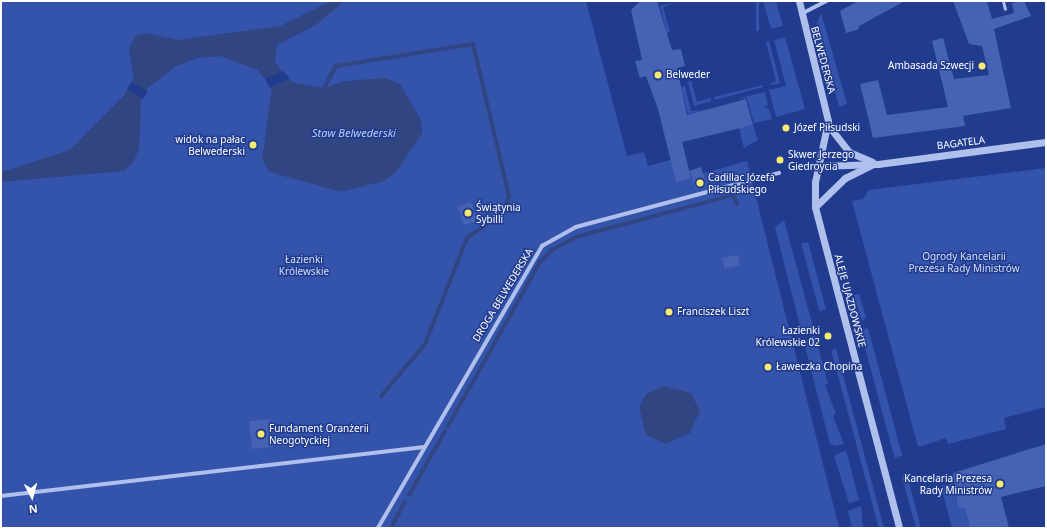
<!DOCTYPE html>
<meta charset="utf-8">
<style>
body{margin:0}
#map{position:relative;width:1047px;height:529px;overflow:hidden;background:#213c8f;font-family:"Noto Sans",sans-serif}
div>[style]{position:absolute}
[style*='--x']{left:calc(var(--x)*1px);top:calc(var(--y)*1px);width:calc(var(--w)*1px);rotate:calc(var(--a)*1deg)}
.green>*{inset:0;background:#3454ac;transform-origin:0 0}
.water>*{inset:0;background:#314583}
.pier>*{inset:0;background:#213c8f;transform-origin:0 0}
.stream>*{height:4px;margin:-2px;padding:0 2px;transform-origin:2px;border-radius:2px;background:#314583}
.building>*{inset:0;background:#4562b4;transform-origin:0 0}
.service>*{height:3px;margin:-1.5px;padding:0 1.5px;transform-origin:1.5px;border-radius:1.5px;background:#b0c0ec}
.pedestrian>*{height:3.5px;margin:-1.75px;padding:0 1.75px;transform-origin:1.75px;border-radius:1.75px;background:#b0c0ec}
.minor>*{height:4px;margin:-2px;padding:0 2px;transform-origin:2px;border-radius:2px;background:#b0c0ec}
.tertiary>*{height:7px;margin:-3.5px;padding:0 3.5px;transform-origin:3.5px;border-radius:3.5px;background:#b0c0ec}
.dots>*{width:11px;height:11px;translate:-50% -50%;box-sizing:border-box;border:2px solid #213c8f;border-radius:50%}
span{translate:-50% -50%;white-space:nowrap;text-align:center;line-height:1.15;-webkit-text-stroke:3px #213c8f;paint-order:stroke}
.street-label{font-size:10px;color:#fff}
.poi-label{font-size:10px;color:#fff}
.right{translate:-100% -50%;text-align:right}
.left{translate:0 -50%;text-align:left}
.park-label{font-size:10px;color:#d6dff9}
.water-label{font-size:11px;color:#bccbf3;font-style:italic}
.frame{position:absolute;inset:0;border:2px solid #fff;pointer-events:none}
.north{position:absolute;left:12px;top:477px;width:40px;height:40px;-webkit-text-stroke:3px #213c8f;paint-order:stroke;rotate:174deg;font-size:11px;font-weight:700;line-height:16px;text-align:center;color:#fff}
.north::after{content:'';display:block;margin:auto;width:14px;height:18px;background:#fff;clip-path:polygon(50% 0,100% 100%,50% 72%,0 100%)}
</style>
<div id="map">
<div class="green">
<div style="clip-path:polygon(1px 1px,586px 1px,627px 156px,644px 152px,648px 166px,671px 160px,676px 181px,747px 161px,839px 528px,1px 528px)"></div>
<div style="left:756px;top:1px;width:3px;height:30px"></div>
<div style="clip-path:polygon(763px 1px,776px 1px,783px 26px,771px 29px)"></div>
<div style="clip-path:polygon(676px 2px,663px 7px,670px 32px,667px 33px,660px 6px)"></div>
<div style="clip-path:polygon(821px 13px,847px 104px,839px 107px,817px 23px)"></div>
<div style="clip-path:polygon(785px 37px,805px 109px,776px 117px,769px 90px,786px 86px,774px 40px)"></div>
<div style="clip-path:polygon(769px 41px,780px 83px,767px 86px,776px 81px,766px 42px)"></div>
<div style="clip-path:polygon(691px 81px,697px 102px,711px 98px,711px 101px,694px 106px,688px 82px)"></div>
<div style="clip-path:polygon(763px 85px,763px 87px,715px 100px,714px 97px)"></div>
<div style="clip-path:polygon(685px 86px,691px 111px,704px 110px,688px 114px,681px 87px)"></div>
<div style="clip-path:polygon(765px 92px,768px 106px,763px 107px,769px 109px,772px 119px,754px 123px,747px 98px,740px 98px)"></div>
<div style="clip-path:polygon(753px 125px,758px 140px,744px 148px,739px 128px)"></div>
<div style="clip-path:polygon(1046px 168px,1046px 407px,1004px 418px,1006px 429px,948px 444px,946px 438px,918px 447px,852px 201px,863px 199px,869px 190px)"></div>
<div style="clip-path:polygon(784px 220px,813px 327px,805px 329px,800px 326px,775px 227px)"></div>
<div style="left:808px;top:242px;width:70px;height:7px;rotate:75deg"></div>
<div style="clip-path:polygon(859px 294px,866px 318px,862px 321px,854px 295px)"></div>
<div style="left:868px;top:328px;width:132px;height:8px;rotate:75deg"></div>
<div style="clip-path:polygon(815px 335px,828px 384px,825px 385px,836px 414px,833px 416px,844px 444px,835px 446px,830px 444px,804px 342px)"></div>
<div style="left:836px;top:349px;width:185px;height:5px;rotate:75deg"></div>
<div style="clip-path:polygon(846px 450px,859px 500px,849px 503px,834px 456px)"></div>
<div style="clip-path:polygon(906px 471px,921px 528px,916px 528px,902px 477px)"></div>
<div style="clip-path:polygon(953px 483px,958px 506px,965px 509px,970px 528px,952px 528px,941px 486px)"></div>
<div style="clip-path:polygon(861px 506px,863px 528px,852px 528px,848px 511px)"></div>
</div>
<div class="water">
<div style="clip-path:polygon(331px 1px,344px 1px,316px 25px,277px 45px,275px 62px,288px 79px,295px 83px,324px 88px,345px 81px,385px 78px,400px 84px,420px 118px,423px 132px,396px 172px,384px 181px,341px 192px,269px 172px,262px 159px,272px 86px,257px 70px,220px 56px,198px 58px,176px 66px,147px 89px,141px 101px,139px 149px,133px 163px,124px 171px,1px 182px,1px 172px,70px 150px,125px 94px,134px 79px,129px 48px,136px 35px,146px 33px,178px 40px,280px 26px)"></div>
<div style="clip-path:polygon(664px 386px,691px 393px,700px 411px,690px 433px,666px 444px,646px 435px,639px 407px,646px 394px)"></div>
</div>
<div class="pier">
<div style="clip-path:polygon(283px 71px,290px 78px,270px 88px,265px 79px)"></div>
<div style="left:131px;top:82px;width:19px;height:9px;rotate:28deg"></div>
</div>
<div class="stream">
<div style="--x:322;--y:92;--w:30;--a:-62"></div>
<div style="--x:336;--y:66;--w:139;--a:-9.1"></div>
<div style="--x:473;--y:44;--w:156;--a:76.7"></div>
<div style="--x:509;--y:196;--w:17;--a:107"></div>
<div style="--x:504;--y:212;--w:45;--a:144.9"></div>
<div style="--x:467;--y:238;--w:114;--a:111.6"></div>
<div style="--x:425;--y:344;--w:68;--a:130.2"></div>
<div style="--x:448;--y:426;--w:188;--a:-60.7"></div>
<div style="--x:540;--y:262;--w:17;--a:-45"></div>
<div style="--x:552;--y:250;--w:27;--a:-28"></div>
<div style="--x:576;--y:237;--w:163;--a:-15"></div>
<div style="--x:733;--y:195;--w:10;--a:66"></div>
<div style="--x:409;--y:495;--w:73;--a:-60.6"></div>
<div style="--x:391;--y:528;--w:30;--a:-62"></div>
</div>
<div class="building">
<div style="clip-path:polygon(640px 1px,657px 1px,672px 50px,681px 49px,685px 66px,677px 68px,687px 115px,746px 99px,753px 125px,682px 142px,691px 178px,676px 182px,658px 109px,646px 76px,640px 78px,635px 61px,642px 60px,631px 10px)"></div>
<div style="clip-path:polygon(858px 1px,905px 1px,859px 26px,859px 29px,846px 33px,840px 11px)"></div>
<div style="clip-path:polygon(953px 1px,987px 1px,992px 19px,1014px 13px,1012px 3px,1024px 1px,1031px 16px,994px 29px,1011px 108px,963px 116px,965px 126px,873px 138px,860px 84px,878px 80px,887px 115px,948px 107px,932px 41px,943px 38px,954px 79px,989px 75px,982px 46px,969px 44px)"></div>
<div style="left:701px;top:167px;width:19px;height:12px;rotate:72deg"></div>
<div style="left:471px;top:202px;width:20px;height:14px;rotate:72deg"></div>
<div style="left:738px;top:255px;width:11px;height:16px;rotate:80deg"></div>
<div style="left:270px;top:419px;width:28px;height:21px;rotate:84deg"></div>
<div style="clip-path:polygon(1046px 444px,1046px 486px,1001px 497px,1009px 528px,970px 528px,965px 509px,958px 507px,953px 473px)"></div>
</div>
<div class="service">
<div style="--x:1003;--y:1;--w:8;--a:76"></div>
</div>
<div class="pedestrian">
<div style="--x:1;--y:496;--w:426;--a:-6.6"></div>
<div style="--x:378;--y:528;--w:326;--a:-59.8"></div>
<div style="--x:542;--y:246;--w:39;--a:-29"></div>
<div style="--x:576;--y:227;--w:210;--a:-14.9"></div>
</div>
<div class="minor">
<div style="--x:801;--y:14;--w:29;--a:-27"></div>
</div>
<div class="tertiary">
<div style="--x:799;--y:1;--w:123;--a:76.4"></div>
<div style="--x:828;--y:121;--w:62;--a:102"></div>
<div style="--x:815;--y:182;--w:25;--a:90"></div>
<div style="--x:815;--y:207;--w:332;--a:75.3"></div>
<div style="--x:828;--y:125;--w:34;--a:52"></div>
<div style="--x:849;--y:152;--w:25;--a:23"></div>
<div style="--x:819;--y:166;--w:59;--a:-1.9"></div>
<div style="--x:878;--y:164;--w:169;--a:-7.5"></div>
<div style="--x:815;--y:207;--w:42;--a:-44"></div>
<div style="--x:845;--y:178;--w:28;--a:-26"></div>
</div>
<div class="dots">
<div style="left:982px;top:66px;background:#f9eb71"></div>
<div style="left:658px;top:75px;background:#f9eb71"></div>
<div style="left:786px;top:128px;background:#f9eb71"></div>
<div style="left:253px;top:145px;background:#f9eb71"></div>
<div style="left:780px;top:160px;background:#f9eb71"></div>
<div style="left:700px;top:183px;background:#f9eb71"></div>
<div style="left:468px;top:213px;background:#f9eb71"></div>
<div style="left:669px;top:312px;background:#f9eb71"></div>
<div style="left:828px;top:336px;background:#f9eb71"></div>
<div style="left:768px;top:367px;background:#f9eb71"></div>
<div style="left:261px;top:434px;background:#f9eb71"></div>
<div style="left:1000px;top:484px;background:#f9eb71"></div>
</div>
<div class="street-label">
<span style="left:823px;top:60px;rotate:75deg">BELWEDERSKA</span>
<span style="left:961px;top:143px;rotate:-7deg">BAGATELA</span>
<span style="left:503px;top:295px;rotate:-59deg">DROGA BELWEDERSKA</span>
<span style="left:850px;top:301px;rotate:75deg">ALEJE UJAZDOWSKIE</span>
</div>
<div class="poi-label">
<span class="right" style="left:974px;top:66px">Ambasada Szwecji</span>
<span class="left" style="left:666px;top:75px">Belweder</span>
<span class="left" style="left:794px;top:128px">Józef Piłsudski</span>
<span class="right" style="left:245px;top:145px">widok na pałac<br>Belwederski</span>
<span class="left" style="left:788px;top:160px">Skwer Jerzego<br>Giedroycia</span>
<span class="left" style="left:708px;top:183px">Cadillac Józefa<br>Piłsudskiego</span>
<span class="left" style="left:476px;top:213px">Świątynia<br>Sybilli</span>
<span class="left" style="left:677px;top:312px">Franciszek Liszt</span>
<span class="right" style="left:820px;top:336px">Łazienki<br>Królewskie 02</span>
<span class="left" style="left:776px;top:367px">Ławeczka Chopina</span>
<span class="left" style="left:269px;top:434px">Fundament Oranżerii<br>Neogotyckiej</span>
<span class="right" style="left:992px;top:484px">Kancelaria Prezesa<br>Rady Ministrów</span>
</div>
<div class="park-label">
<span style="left:964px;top:262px">Ogrody Kancelarii<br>Prezesa Rady Ministrów</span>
<span style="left:304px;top:265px">Łazienki<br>Królewskie</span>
</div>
<div class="water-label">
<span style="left:354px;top:133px">Staw Belwederski</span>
</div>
<div class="frame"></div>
<div class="north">N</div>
</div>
